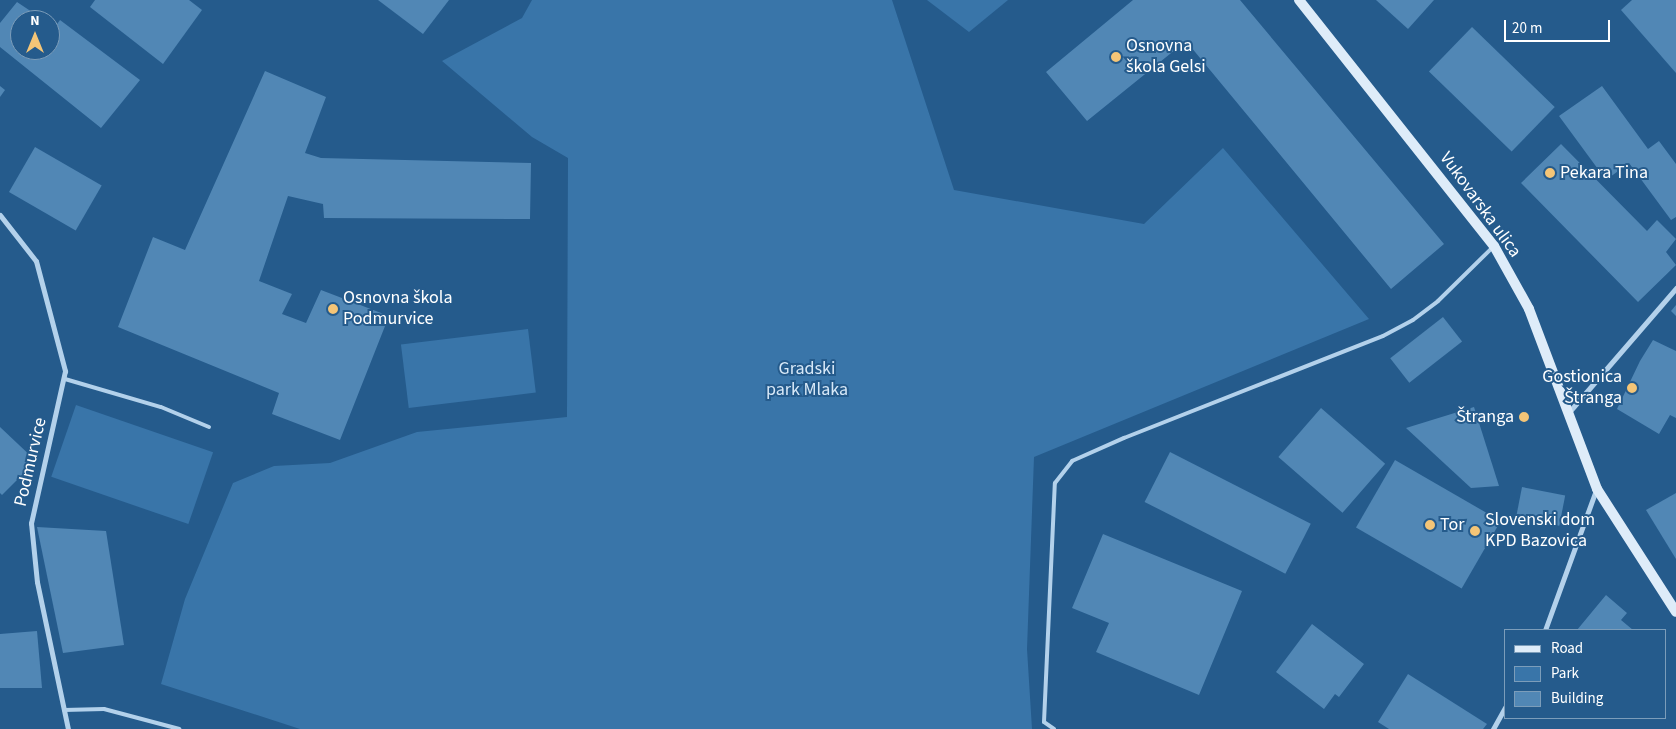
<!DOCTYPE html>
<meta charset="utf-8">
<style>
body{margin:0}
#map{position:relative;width:1676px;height:729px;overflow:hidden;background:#255b8c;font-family:"Source Sans 3",sans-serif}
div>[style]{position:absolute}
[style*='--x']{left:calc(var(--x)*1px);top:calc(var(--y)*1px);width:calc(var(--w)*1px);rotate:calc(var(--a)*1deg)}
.green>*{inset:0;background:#3975a9;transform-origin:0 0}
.building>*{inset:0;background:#5187b5;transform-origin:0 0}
.service>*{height:4px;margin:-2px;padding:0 2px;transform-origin:2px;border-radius:2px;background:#b3d1eb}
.minor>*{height:5px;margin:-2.5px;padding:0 2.5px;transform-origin:2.5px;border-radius:2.5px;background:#b3d1eb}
.secondary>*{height:10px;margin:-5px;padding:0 5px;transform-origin:5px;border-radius:5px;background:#deecf9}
.dots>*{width:14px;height:14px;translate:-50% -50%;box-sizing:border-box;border:2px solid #255b8c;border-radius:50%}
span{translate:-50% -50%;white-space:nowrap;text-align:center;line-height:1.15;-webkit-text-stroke:4px #255b8c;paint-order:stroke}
.poi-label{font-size:18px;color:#fff}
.left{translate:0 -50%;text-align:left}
.right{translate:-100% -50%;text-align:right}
.street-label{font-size:18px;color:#fff}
.park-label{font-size:18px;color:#d8e9f8}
.legend{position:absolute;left:1504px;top:629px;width:162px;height:90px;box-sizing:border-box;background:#255b8c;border:1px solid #7c9dba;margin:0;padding:6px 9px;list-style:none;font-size:15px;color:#fff}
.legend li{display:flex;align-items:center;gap:10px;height:25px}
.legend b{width:25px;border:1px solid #7c9dba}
.north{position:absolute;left:10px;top:10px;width:50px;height:50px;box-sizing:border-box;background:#255b8c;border:1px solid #7c9dba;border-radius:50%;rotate:0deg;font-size:14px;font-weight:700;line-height:20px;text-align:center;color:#fff}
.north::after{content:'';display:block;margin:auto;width:18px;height:22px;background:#f4c577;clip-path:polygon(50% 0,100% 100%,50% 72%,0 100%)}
.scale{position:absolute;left:1504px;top:20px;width:106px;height:22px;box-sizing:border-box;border:2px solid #fff;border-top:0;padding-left:6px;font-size:15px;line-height:18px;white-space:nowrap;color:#fff;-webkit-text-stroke:4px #255b8c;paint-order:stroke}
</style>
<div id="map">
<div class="green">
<div style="clip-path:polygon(532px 0,892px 0,954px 190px,1144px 224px,1223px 148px,1369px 319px,1034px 457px,1027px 649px,1032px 729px,300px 729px,161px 684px,185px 599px,233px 483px,274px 466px,330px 463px,417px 432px,567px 417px,568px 158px,532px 137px,442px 61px,522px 18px)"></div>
<div style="clip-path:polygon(927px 0,1008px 0,969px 32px)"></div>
<div style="left:528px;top:329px;width:64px;height:128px;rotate:83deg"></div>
<div style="left:76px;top:405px;width:145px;height:76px;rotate:19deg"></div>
</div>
<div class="building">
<div style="clip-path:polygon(95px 0,189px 0,202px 10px,163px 64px,90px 7px)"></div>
<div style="clip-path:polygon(378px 0,449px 0,423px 34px)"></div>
<div style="clip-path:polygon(1133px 0,1240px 0,1444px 244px,1391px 289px,1186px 41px,1087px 121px,1046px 72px)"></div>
<div style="clip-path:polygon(1376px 0,1434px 0,1408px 29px)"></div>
<div style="clip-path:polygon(1632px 0,1676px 0,1676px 73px,1621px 10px)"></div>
<div style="clip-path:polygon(17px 2px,44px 20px,20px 20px,20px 50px,50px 50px,50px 24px,55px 27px,60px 20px,140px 80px,101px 128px,0 47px,0 23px)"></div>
<div style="left:1472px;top:27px;width:115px;height:62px;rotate:44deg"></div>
<div style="clip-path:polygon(265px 71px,326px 97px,305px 153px,321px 158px,531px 163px,530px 219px,324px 218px,323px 204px,288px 196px,259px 281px,292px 294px,282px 314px,306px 323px,321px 290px,389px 316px,340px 440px,272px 414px,279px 393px,118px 327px,153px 237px,185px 250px)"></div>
<div style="clip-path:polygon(0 86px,5px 90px,0 97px)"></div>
<div style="clip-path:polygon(1602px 86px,1648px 149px,1659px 141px,1676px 164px,1676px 217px,1671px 220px,1629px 163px,1606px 180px,1559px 116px)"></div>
<div style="clip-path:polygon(1561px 144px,1647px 231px,1657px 220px,1676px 239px,1666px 252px,1676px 265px,1638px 302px,1521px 183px)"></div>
<div style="left:35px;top:147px;width:77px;height:52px;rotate:30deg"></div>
<div style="clip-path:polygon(1676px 305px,1676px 316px,1671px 311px)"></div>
<div style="left:1443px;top:317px;width:31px;height:67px;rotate:52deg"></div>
<div style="clip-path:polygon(1653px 340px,1676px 351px,1676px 418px,1670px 415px,1659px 434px,1617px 409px,1640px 361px)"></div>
<div style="clip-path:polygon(1474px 407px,1499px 486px,1471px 488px,1406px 428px)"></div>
<div style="left:1321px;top:408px;width:85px;height:65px;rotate:41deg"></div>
<div style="clip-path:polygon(0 427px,36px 461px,2px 495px,0 493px)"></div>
<div style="left:1170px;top:452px;width:158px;height:56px;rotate:27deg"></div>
<div style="left:1395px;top:460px;width:122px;height:78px;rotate:30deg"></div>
<div style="left:1522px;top:487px;width:44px;height:31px;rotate:11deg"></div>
<div style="clip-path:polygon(1676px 493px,1676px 559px,1646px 510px)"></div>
<div style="clip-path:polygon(37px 527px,106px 531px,124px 645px,63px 653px)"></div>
<div style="clip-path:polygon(1103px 534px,1242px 591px,1199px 695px,1096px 652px,1109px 623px,1072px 608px)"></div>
<div style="clip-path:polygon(1606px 595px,1627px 613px,1621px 620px,1633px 630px,1577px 630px)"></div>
<div style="clip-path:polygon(1312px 624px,1364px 664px,1339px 697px,1335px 694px,1324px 709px,1276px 672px)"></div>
<div style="clip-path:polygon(37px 631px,42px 688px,0 688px,0 634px)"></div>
<div style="clip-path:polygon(1408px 674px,1487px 724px,1483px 729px,1389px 729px,1378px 722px)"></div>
</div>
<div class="service">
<div style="--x:65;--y:379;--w:100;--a:16.3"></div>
<div style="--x:161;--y:407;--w:52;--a:22.6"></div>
<div style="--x:64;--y:710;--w:40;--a:-1.4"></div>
<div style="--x:104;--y:709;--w:78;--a:14.9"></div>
<div style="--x:1054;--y:729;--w:12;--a:-145"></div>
<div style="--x:1044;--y:722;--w:239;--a:-87.4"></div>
<div style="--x:1055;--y:483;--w:28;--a:-52"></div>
<div style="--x:1072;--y:461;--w:57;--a:-23.9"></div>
<div style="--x:1124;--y:438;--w:278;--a:-21.5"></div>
<div style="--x:1383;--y:336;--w:34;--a:-28"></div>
<div style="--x:1413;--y:320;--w:31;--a:-37"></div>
<div style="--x:1438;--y:301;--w:78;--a:-44.5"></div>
</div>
<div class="minor">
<div style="--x:0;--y:215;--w:58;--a:52"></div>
<div style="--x:36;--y:261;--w:114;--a:75.2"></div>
<div style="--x:65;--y:371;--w:156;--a:102.6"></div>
<div style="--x:31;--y:523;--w:59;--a:84.2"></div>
<div style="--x:37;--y:582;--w:150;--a:78.1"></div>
<div style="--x:1569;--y:412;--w:164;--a:-49.2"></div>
<div style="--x:1545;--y:630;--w:149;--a:-70"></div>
<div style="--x:1493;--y:729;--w:25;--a:-61"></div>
</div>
<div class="secondary">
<div style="--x:1299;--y:0;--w:314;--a:51.6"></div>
<div style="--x:1494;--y:246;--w:72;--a:60.9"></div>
<div style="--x:1529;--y:309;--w:192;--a:69.3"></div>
<div style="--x:1597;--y:489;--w:146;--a:57.3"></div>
</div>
<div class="dots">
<div style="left:1116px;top:57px;background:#f4c577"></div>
<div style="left:1550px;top:173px;background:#f4c577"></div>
<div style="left:333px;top:309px;background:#f4c577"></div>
<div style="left:1632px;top:388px;background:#f4c577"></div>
<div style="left:1524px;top:417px;background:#f4c577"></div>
<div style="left:1430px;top:525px;background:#f4c577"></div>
<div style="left:1475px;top:531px;background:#f4c577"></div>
</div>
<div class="poi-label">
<span class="left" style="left:1126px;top:57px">Osnovna<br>škola Gelsi</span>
<span class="left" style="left:1560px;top:173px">Pekara Tina</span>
<span class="left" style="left:343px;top:309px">Osnovna škola<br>Podmurvice</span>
<span class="right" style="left:1622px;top:388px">Gostionica<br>Štranga</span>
<span class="right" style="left:1514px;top:417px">Štranga</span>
<span class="left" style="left:1485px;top:531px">Slovenski dom<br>KPD Bazovica</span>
<span class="left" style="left:1440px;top:525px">Tor</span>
</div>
<div class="street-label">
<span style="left:1480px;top:205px;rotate:54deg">Vukovarska ulica</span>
<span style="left:31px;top:462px;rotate:-77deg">Podmurvice</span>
</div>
<div class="park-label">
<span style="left:807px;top:380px">Gradski<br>park Mlaka</span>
</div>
<ul class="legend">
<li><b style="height:6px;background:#deecf9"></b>Road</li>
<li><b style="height:14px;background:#3975a9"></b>Park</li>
<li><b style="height:14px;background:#5187b5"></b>Building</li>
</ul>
<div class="north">N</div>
<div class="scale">20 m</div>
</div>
